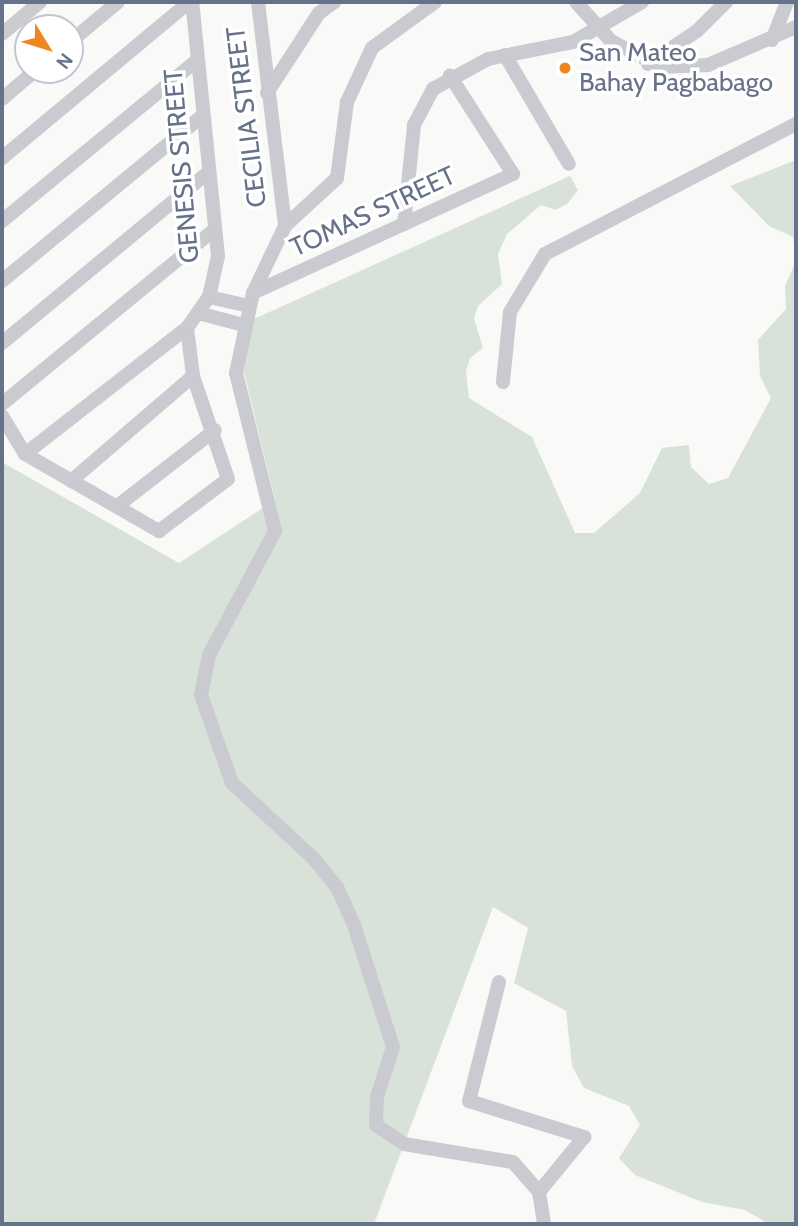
<!DOCTYPE html>
<style>
body{margin:0}
#map{position:relative;width:798px;height:1226px;overflow:hidden;background:#f9f9f7;font-family:Cabin,sans-serif}
div>[style]{position:absolute}
[style*='--x']{left:calc(var(--x)*1px);top:calc(var(--y)*1px);width:calc(var(--w)*1px);rotate:calc(var(--a)*1deg)}
.green>*{inset:0;background:#d9e2d8}
.minor>*{height:14px;margin:-7px;padding:0 7px;transform-origin:7px;border-radius:7px;background:#c9cbd0}
.dots>*{width:19px;height:19px;translate:-50% -50%;box-sizing:border-box;border:4px solid #fff;border-radius:50%}
span{translate:-50% -50%;white-space:nowrap;text-align:center;line-height:1.15;-webkit-text-stroke:7px #fff;paint-order:stroke}
.poi-label{font-size:26px;color:#66718a}
.left{translate:0 -50%;text-align:left}
.street-label{font-size:26px;color:#66718a}
.frame{position:absolute;inset:0;border:4px solid #66718a;pointer-events:none}
.north{position:absolute;left:14px;top:14px;width:70px;height:70px;box-sizing:border-box;background:#fff;border:2px solid #c2c6d0;border-radius:50%;rotate:128deg;font-size:19px;font-weight:700;line-height:28px;text-align:center;color:#66718a}
.north::after{content:'';display:block;margin:auto;width:24px;height:32px;background:#f08620;clip-path:polygon(50% 0,100% 100%,50% 72%,0 100%)}
</style>
<div id="map">
<div class="green">
<div style="clip-path:polygon(796px 160px,796px 1224px,769px 1224px,745px 1210px,702px 1202px,635px 1175px,619px 1158px,640px 1125px,629px 1106px,584px 1088px,572px 1066px,566px 1011px,514px 983px,528px 928px,493px 907px,374px 1224px,2px 1224px,2px 462px,179px 563px,275px 500px,242px 364px,252px 320px,570px 176px,578px 190px,568px 203px,556px 210px,541px 205px,507px 234px,498px 254px,502px 284px,478px 306px,474px 318px,483px 348px,470px 358px,466px 372px,469px 398px,532px 437px,575px 533px,594px 533px,640px 493px,662px 448px,689px 445px,691px 467px,709px 484px,728px 478px,771px 398px,760px 376px,758px 340px,786px 309px,785px 286px,796px 261px,793px 237px,769px 226px,730px 186px)"></div>
</div>
<div class="minor">
<div style="--x:258;--y:2;--w:226;--a:83.1"></div>
<div style="--x:435;--y:2;--w:78;--a:143.9"></div>
<div style="--x:372;--y:48;--w:60;--a:114.8"></div>
<div style="--x:347;--y:102;--w:77;--a:97.5"></div>
<div style="--x:337;--y:178;--w:71;--a:137.3"></div>
<div style="--x:285;--y:226;--w:74;--a:115.5"></div>
<div style="--x:253;--y:293;--w:82;--a:102"></div>
<div style="--x:236;--y:373;--w:163;--a:76.1"></div>
<div style="--x:275;--y:531;--w:140;--a:118"></div>
<div style="--x:209;--y:655;--w:41;--a:101.3"></div>
<div style="--x:201;--y:695;--w:93;--a:70.6"></div>
<div style="--x:232;--y:783;--w:112;--a:42.8"></div>
<div style="--x:314;--y:859;--w:36;--a:51"></div>
<div style="--x:337;--y:887;--w:42;--a:65.9"></div>
<div style="--x:354;--y:925;--w:128;--a:72.3"></div>
<div style="--x:393;--y:1047;--w:52;--a:107.7"></div>
<div style="--x:377;--y:1097;--w:28;--a:92"></div>
<div style="--x:376;--y:1125;--w:34;--a:34"></div>
<div style="--x:404;--y:1144;--w:110;--a:9.4"></div>
<div style="--x:513;--y:1162;--w:40;--a:49"></div>
<div style="--x:539;--y:1192;--w:32;--a:81"></div>
<div style="--x:576;--y:2;--w:52;--a:48.1"></div>
<div style="--x:611;--y:41;--w:56;--a:27.5"></div>
<div style="--x:661;--y:67;--w:47;--a:-2.4"></div>
<div style="--x:708;--y:65;--w:96;--a:-23.4"></div>
<div style="--x:2;--y:34;--w:50;--a:-40.1"></div>
<div style="--x:772;--y:40;--w:41;--a:-68.5"></div>
<div style="--x:70;--y:42;--w:62;--a:-39.8"></div>
<div style="--x:505;--y:55;--w:126;--a:59.6"></div>
<div style="--x:648;--y:64;--w:59;--a:-34"></div>
<div style="--x:697;--y:31;--w:41;--a:-45"></div>
<div style="--x:267;--y:93;--w:95;--a:-57"></div>
<div style="--x:319;--y:13;--w:19;--a:-36"></div>
<div style="--x:2;--y:99;--w:45;--a:-40.5"></div>
<div style="--x:2;--y:158;--w:244;--a:-39.8"></div>
<div style="--x:2;--y:221;--w:253;--a:-39.5"></div>
<div style="--x:404;--y:224;--w:100;--a:-84.2"></div>
<div style="--x:414;--y:125;--w:41;--a:-62.2"></div>
<div style="--x:433;--y:89;--w:63;--a:-28.6"></div>
<div style="--x:488;--y:59;--w:87;--a:-11.3"></div>
<div style="--x:573;--y:42;--w:80;--a:-30.1"></div>
<div style="--x:2;--y:281;--w:259;--a:-39.5"></div>
<div style="--x:253;--y:293;--w:286;--a:-24.6"></div>
<div style="--x:513;--y:174;--w:117;--a:-122.7"></div>
<div style="--x:209;--y:297;--w:41;--a:12.7"></div>
<div style="--x:202;--y:314;--w:43;--a:14.7"></div>
<div style="--x:2;--y:343;--w:268;--a:-39.6"></div>
<div style="--x:503;--y:382;--w:70;--a:-84.3"></div>
<div style="--x:510;--y:312;--w:68;--a:-58.9"></div>
<div style="--x:545;--y:254;--w:283;--a:-27.4"></div>
<div style="--x:2;--y:404;--w:276;--a:-39.4"></div>
<div style="--x:2;--y:416;--w:44;--a:58.8"></div>
<div style="--x:25;--y:454;--w:155;--a:29.9"></div>
<div style="--x:159;--y:531;--w:86;--a:-37"></div>
<div style="--x:228;--y:479;--w:109;--a:-108.8"></div>
<div style="--x:193;--y:376;--w:48;--a:-97.1"></div>
<div style="--x:25;--y:454;--w:205;--a:-37.9"></div>
<div style="--x:187;--y:328;--w:38;--a:-55"></div>
<div style="--x:209;--y:297;--w:42;--a:-77.6"></div>
<div style="--x:218;--y:256;--w:255;--a:-95.8"></div>
<div style="--x:71;--y:481;--w:161;--a:-40.7"></div>
<div style="--x:120;--y:504;--w:120;--a:-37.9"></div>
<div style="--x:499;--y:982;--w:123;--a:104.1"></div>
<div style="--x:469;--y:1101;--w:121;--a:17.4"></div>
<div style="--x:584;--y:1137;--w:71;--a:129.3"></div>
</div>
<div class="dots">
<div style="left:565px;top:68px;background:#f08620"></div>
</div>
<div class="poi-label">
<span class="left" style="left:579px;top:68px">San Mateo<br>Bahay Pagbabago</span>
</div>
<div class="street-label">
<span style="left:247px;top:117px;rotate:-97deg">CECILIA STREET</span>
<span style="left:182px;top:166px;rotate:-95deg">GENESIS STREET</span>
<span style="left:373px;top:212px;rotate:-25deg">TOMAS STREET</span>
</div>
<div class="frame"></div>
<div class="north">N</div>
</div>
